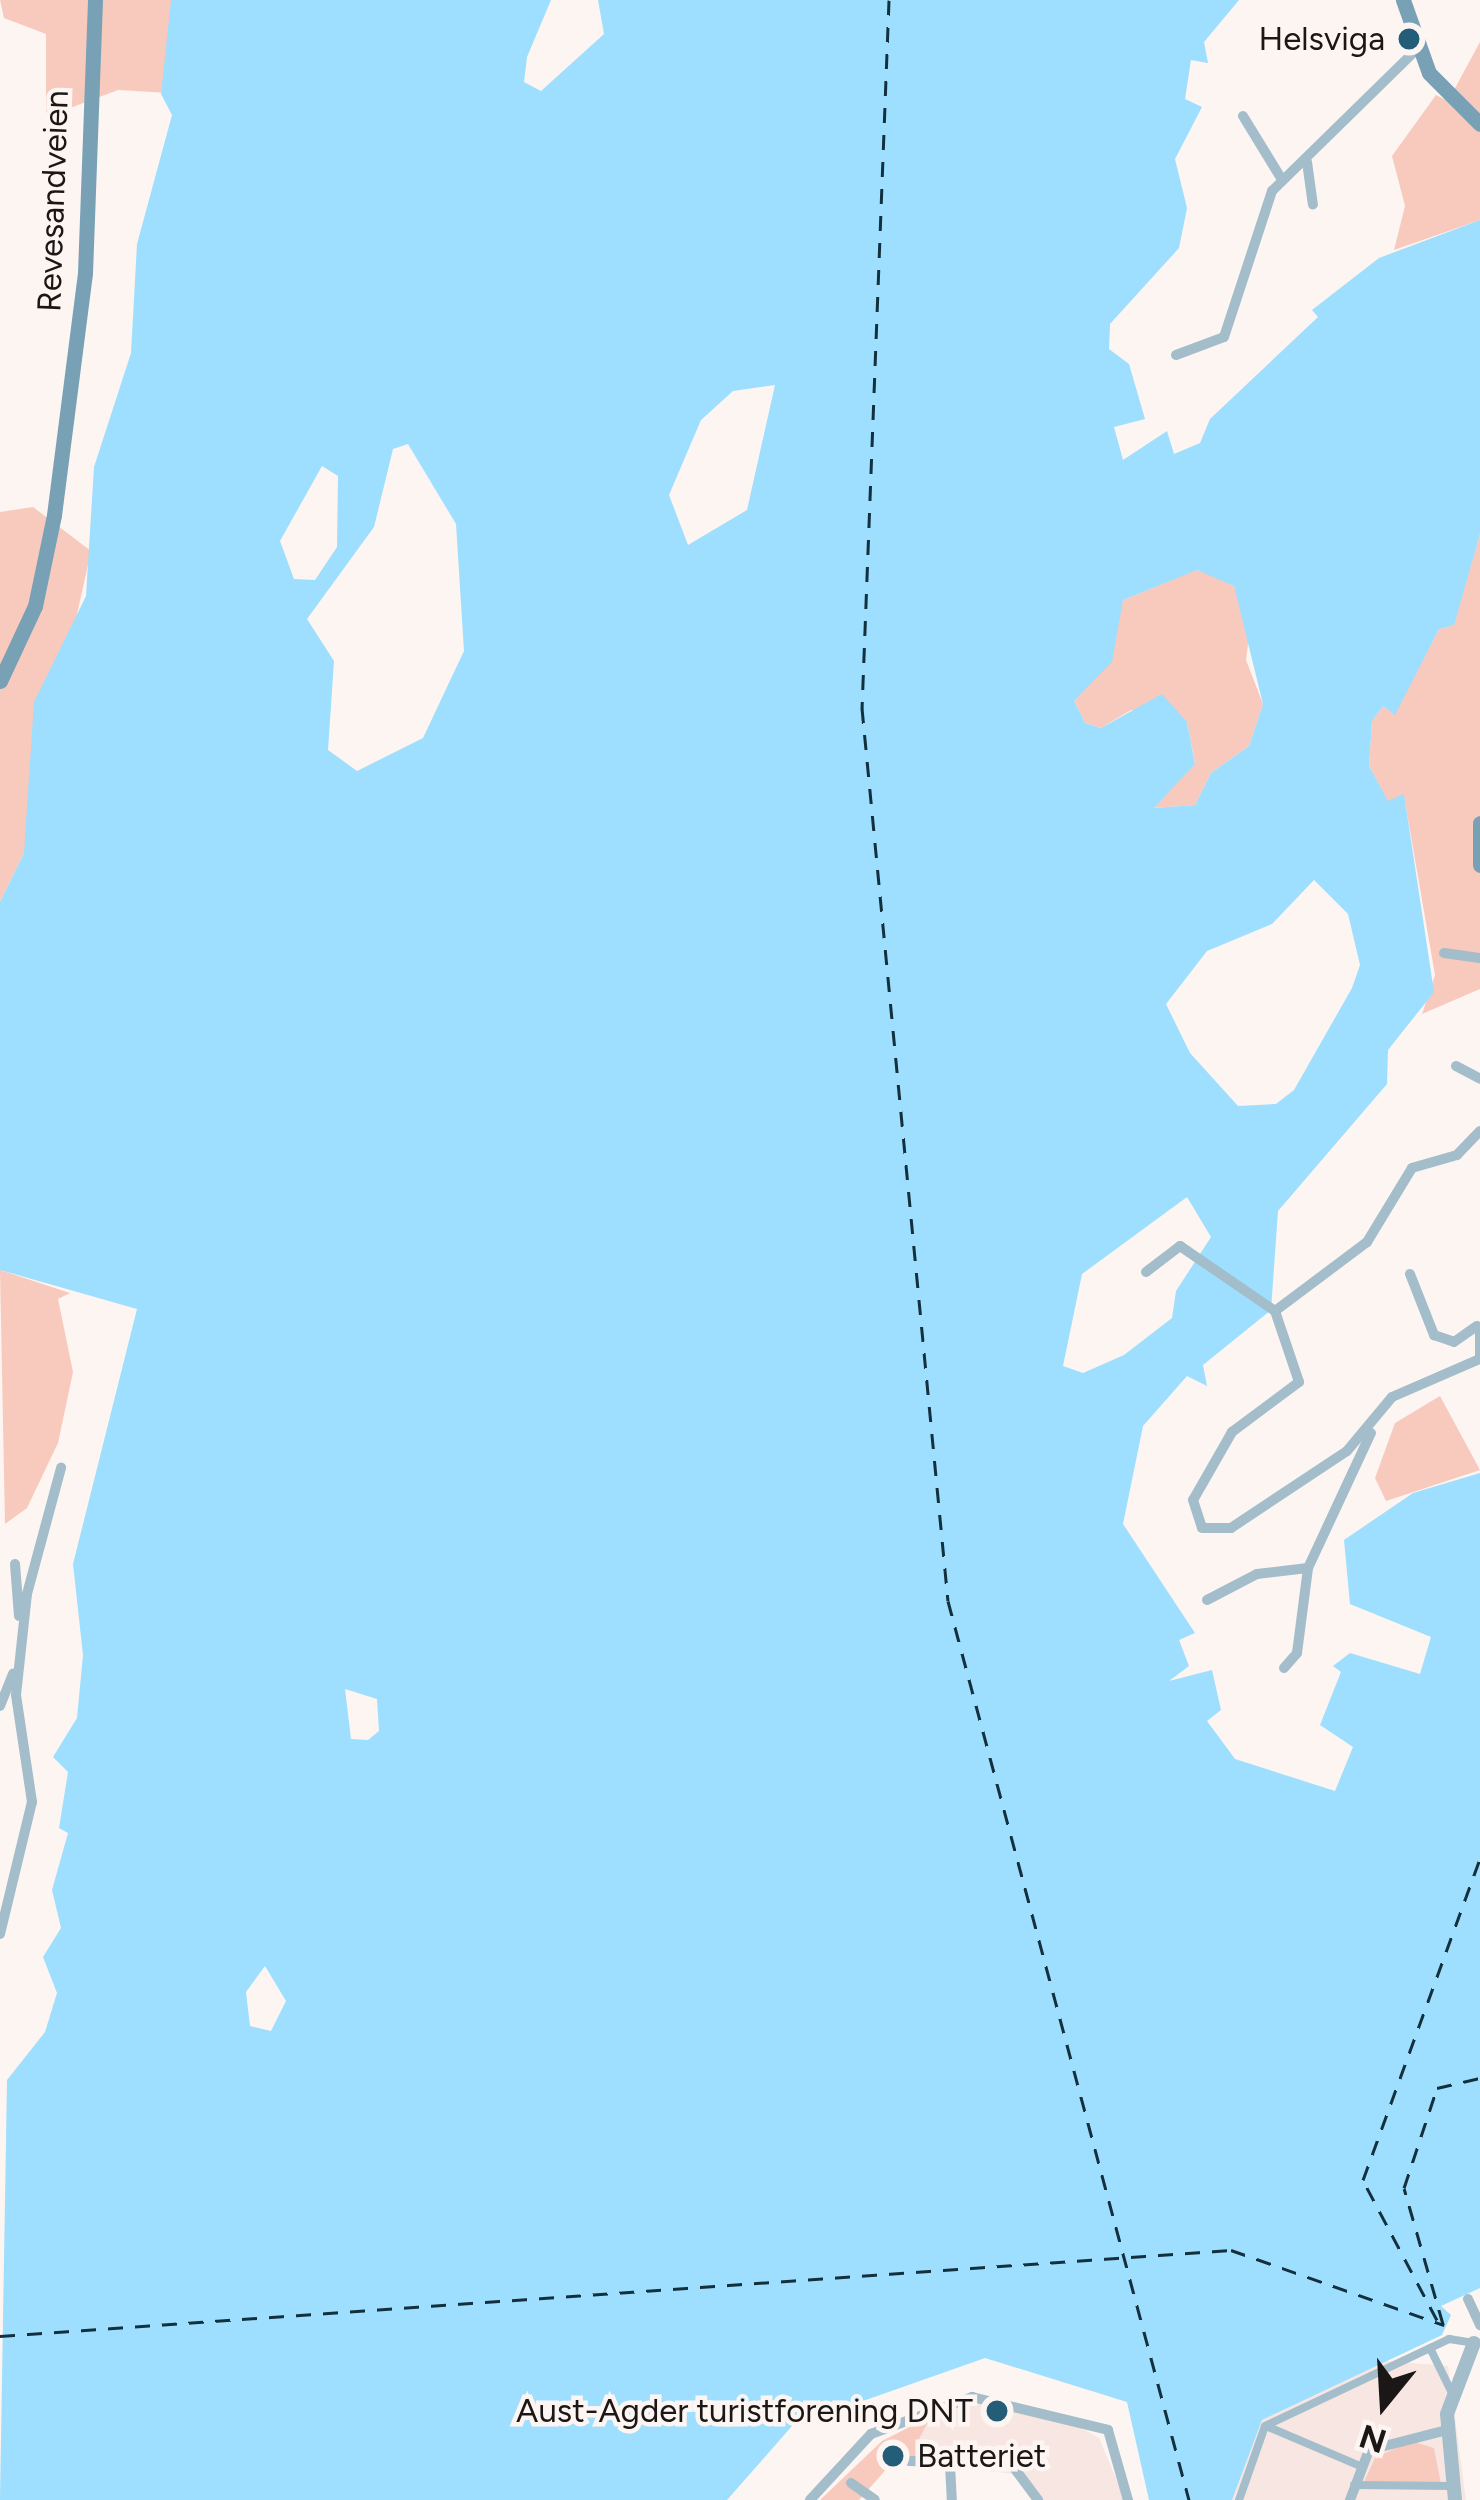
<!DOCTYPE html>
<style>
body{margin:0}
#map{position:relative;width:1480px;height:2500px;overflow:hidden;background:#fdf5f2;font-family:Figtree,sans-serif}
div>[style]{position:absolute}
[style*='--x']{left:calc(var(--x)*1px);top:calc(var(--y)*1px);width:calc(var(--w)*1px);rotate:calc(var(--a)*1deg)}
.built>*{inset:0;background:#f7e6e1}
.green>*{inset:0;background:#f7cabd}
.water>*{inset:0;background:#9edefe}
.ferry>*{height:3px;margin-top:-1.5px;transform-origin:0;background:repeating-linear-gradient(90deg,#12303d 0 15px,transparent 0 27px)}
.pedestrian>*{height:8px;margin:-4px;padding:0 4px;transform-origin:4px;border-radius:4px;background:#a3bdcb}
.minor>*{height:10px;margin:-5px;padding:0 5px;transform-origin:5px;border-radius:5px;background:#a3bdcb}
.tertiary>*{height:14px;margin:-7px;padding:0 7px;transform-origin:7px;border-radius:7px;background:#a3bdcb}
.secondary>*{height:15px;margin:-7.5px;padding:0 7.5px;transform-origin:7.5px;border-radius:7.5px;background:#78a1b5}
.dots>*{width:33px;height:33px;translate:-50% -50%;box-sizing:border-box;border:6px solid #fdf5f2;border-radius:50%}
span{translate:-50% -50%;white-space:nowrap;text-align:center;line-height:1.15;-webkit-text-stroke:9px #fdf5f2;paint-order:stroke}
.poi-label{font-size:33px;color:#1a1716}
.right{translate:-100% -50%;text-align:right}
.left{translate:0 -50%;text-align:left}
.street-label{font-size:33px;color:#1a1716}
.north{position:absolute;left:1324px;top:2344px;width:120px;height:120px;-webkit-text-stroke:9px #fdf5f2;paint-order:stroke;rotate:198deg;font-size:33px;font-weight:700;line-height:48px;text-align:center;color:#1a1716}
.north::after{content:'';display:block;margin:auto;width:42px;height:54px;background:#1a1716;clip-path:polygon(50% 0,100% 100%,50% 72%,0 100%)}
</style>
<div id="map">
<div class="built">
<div style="clip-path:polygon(1387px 2361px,1448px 2366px,1466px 2500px,1232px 2500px,1262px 2420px)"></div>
<div style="clip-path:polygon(982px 2397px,1053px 2412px,1099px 2438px,1125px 2500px,1042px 2500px,1015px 2474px,942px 2466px,917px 2441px,931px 2416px)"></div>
</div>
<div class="green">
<div style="clip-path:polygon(0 0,171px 0,169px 93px,118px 90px,46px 117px,46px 34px,4px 18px)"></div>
<div style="clip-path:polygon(1480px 42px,1480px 220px,1394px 250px,1405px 206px,1392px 156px,1436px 95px,1448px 101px)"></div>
<div style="clip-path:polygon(33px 507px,91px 551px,24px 853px,0 902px,0 512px)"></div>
<div style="clip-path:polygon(1480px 534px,1480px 989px,1422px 1014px,1435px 975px,1404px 796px,1388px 802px,1369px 766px,1372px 721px,1383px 706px,1394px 714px,1439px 629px,1453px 625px)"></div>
<div style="clip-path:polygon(1196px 570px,1231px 580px,1251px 621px,1246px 660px,1263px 704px,1249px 746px,1211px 773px,1195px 805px,1153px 808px,1195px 763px,1187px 722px,1131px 710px,1101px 728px,1085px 723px,1074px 701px,1096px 678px,1123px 600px)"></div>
<div style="clip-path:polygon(0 1270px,70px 1293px,58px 1299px,73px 1372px,58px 1443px,27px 1508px,5px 1524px)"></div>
<div style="clip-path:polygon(1440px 1396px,1480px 1470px,1386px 1501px,1375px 1478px,1395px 1423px)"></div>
<div style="clip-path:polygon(931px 2416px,918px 2441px,942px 2466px,890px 2465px,859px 2500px,820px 2500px,882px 2441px)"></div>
<div style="clip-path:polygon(1411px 2441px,1434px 2448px,1441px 2484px,1364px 2482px,1375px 2458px)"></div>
</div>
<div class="water">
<div style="clip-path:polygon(evenodd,171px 0,551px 0,527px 57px,524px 82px,541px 91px,604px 34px,598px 0,1239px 0,1204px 42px,1208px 63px,1191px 60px,1185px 99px,1202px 107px,1175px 159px,1187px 208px,1179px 248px,1110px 324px,1109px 349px,1129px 364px,1145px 419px,1114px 427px,1123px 460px,1167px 431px,1174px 454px,1200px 443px,1210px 419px,1318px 317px,1312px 310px,1379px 258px,1480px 220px,1480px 534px,1454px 625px,1439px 629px,1395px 715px,1383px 706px,1372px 721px,1369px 766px,1388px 801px,1404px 794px,1434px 992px,1388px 1050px,1387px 1084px,1278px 1211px,1271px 1310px,1203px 1365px,1207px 1386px,1187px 1376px,1143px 1426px,1123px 1524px,1195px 1633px,1179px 1640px,1189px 1666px,1169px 1681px,1212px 1670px,1221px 1710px,1207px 1721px,1235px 1759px,1335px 1791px,1353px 1747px,1320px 1725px,1341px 1672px,1333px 1666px,1350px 1653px,1420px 1674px,1431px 1637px,1350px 1604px,1344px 1540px,1413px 1493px,1480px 1473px,1480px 2288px,1441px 2306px,1451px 2315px,1442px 2335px,1262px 2420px,1232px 2500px,1149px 2500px,1127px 2402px,985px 2358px,792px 2426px,727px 2500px,0 2500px,7px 2080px,45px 2032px,57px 1993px,43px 1957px,61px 1928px,52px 1890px,68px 1833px,59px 1828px,68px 1772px,53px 1757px,77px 1718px,83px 1655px,73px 1564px,137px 1309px,0 1270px,0 902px,24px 853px,34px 702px,86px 596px,94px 467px,131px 353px,137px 244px,172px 115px,161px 94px,171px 0,775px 385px,747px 510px,688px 545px,669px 495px,701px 420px,733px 391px,775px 385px,171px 0,408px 444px,456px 524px,464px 651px,423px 738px,357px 771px,328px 750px,334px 661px,307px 619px,374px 527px,393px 449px,408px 444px,171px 0,322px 466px,338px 476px,337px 547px,315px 580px,294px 579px,280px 541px,322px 466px,171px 0,1197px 570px,1234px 586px,1263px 704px,1249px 746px,1211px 773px,1195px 805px,1154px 808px,1195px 764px,1187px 722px,1162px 694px,1101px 728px,1085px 723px,1074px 701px,1112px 662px,1123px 600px,1197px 570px,171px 0,1314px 880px,1348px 914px,1360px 965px,1352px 988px,1294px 1090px,1276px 1104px,1238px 1106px,1190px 1053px,1166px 1004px,1207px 951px,1272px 924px,1314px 880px,171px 0,1187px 1197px,1211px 1237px,1176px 1291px,1172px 1318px,1124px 1355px,1083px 1373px,1063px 1366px,1082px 1274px,1187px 1197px,171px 0,345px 1689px,377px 1699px,379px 1731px,368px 1740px,351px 1739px,345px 1689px,171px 0,265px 1966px,286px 2001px,271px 2031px,250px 2026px,246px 1992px,265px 1966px)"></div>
</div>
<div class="ferry">
<div style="--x:889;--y:0;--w:709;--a:92.18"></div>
<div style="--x:862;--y:708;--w:897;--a:84.5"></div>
<div style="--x:948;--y:1601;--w:931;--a:74.99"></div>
<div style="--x:1437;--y:2320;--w:158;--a:-117.9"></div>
<div style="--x:1363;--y:2180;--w:343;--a:-70"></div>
<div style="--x:1443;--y:2324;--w:141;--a:-106"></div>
<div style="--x:1404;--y:2188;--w:105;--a:-71.7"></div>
<div style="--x:1437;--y:2088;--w:44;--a:-13.1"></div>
<div style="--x:0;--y:2336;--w:1234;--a:-4"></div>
<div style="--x:1231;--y:2250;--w:226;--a:19.4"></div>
</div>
<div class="pedestrian">
<div style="--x:1430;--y:2348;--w:52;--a:63.9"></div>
<div style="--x:1266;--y:2426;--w:100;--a:23"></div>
<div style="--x:1354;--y:2485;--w:97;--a:0.6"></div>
<div style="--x:1239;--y:2500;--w:78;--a:-70.6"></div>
<div style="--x:1265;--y:2426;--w:204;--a:-25.3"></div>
<div style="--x:1449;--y:2339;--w:25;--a:9"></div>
</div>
<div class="minor">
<div style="--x:1243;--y:116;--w:73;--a:58.5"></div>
<div style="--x:1307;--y:162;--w:43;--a:82.1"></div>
<div style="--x:1176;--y:355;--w:51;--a:-20.6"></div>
<div style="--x:1224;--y:337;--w:154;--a:-71.8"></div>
<div style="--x:1272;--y:191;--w:203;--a:-44.4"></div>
<div style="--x:1444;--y:953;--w:36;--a:8"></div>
<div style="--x:1456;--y:1066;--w:27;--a:28"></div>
<div style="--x:1480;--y:1131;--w:33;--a:134"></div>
<div style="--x:1457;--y:1155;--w:47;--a:163.9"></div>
<div style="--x:1412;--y:1168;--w:87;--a:121.3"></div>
<div style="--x:1367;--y:1242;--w:115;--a:143.1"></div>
<div style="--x:1275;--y:1311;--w:75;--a:71.3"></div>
<div style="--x:1299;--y:1382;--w:84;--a:143.3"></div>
<div style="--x:1232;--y:1432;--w:78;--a:119.8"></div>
<div style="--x:1193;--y:1500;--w:29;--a:72"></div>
<div style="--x:1202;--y:1528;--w:29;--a:0"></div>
<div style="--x:1231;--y:1528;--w:139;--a:-33.6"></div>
<div style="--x:1347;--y:1451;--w:70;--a:-50.2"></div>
<div style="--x:1392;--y:1397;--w:96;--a:-23.4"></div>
<div style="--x:1480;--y:1359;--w:32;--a:-90"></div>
<div style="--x:1146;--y:1272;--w:43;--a:-37.4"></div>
<div style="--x:1180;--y:1246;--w:115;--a:34.4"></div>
<div style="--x:1410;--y:1274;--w:66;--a:68.5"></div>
<div style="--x:1434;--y:1335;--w:21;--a:19"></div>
<div style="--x:1454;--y:1342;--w:28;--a:-35"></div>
<div style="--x:15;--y:1564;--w:52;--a:85.6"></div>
<div style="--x:1207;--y:1600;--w:56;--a:-27.5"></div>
<div style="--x:1257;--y:1574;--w:51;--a:-6.7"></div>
<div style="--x:1284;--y:1668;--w:20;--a:-49"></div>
<div style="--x:1297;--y:1653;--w:86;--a:-82.6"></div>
<div style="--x:1308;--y:1568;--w:149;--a:-65"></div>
<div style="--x:0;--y:1706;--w:35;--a:-68"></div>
<div style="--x:0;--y:1934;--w:136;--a:-76.4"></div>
<div style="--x:32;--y:1802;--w:108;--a:-98.5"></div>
<div style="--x:16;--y:1695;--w:102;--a:-83.8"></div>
<div style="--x:27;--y:1594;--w:131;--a:-74.9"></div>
<div style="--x:1468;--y:2299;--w:29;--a:65"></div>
<div style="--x:910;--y:2461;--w:102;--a:2.2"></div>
<div style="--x:1012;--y:2465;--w:44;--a:53.4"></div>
<div style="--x:950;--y:2465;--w:35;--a:87"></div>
<div style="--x:851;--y:2483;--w:29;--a:35"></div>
<div style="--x:810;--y:2500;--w:90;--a:-47.3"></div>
<div style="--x:871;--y:2434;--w:108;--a:-20.1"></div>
<div style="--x:972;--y:2397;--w:140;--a:13.6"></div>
<div style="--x:1108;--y:2430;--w:73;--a:74.1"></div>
<div style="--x:1350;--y:2500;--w:53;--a:-69.2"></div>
<div style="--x:1369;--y:2450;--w:81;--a:-14.4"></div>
</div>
<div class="tertiary">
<div style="--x:1455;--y:2500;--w:86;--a:-95.3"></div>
<div style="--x:1447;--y:2414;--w:76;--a:-69.2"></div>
</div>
<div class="secondary">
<div style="--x:1403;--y:0;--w:77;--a:70.4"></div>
<div style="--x:1429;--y:73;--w:72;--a:45"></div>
<div style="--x:0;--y:681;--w:83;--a:-65"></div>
<div style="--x:35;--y:606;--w:93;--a:-78.2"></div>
<div style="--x:54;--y:515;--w:244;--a:-82.7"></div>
<div style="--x:85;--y:273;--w:273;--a:-87.9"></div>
<div style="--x:1480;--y:823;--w:42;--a:90"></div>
</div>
<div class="dots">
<div style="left:1409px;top:39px;background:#245d77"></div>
<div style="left:997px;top:2411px;background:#245d77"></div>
<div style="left:893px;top:2456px;background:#245d77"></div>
</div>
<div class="poi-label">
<span class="right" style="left:1385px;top:39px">Helsviga</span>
<span class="right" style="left:973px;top:2411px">Aust-Agder turistforening DNT</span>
<span class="left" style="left:917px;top:2456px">Batteriet</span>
</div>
<div class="street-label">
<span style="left:53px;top:201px;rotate:-88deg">Revesandveien</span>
</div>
<div class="north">N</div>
</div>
